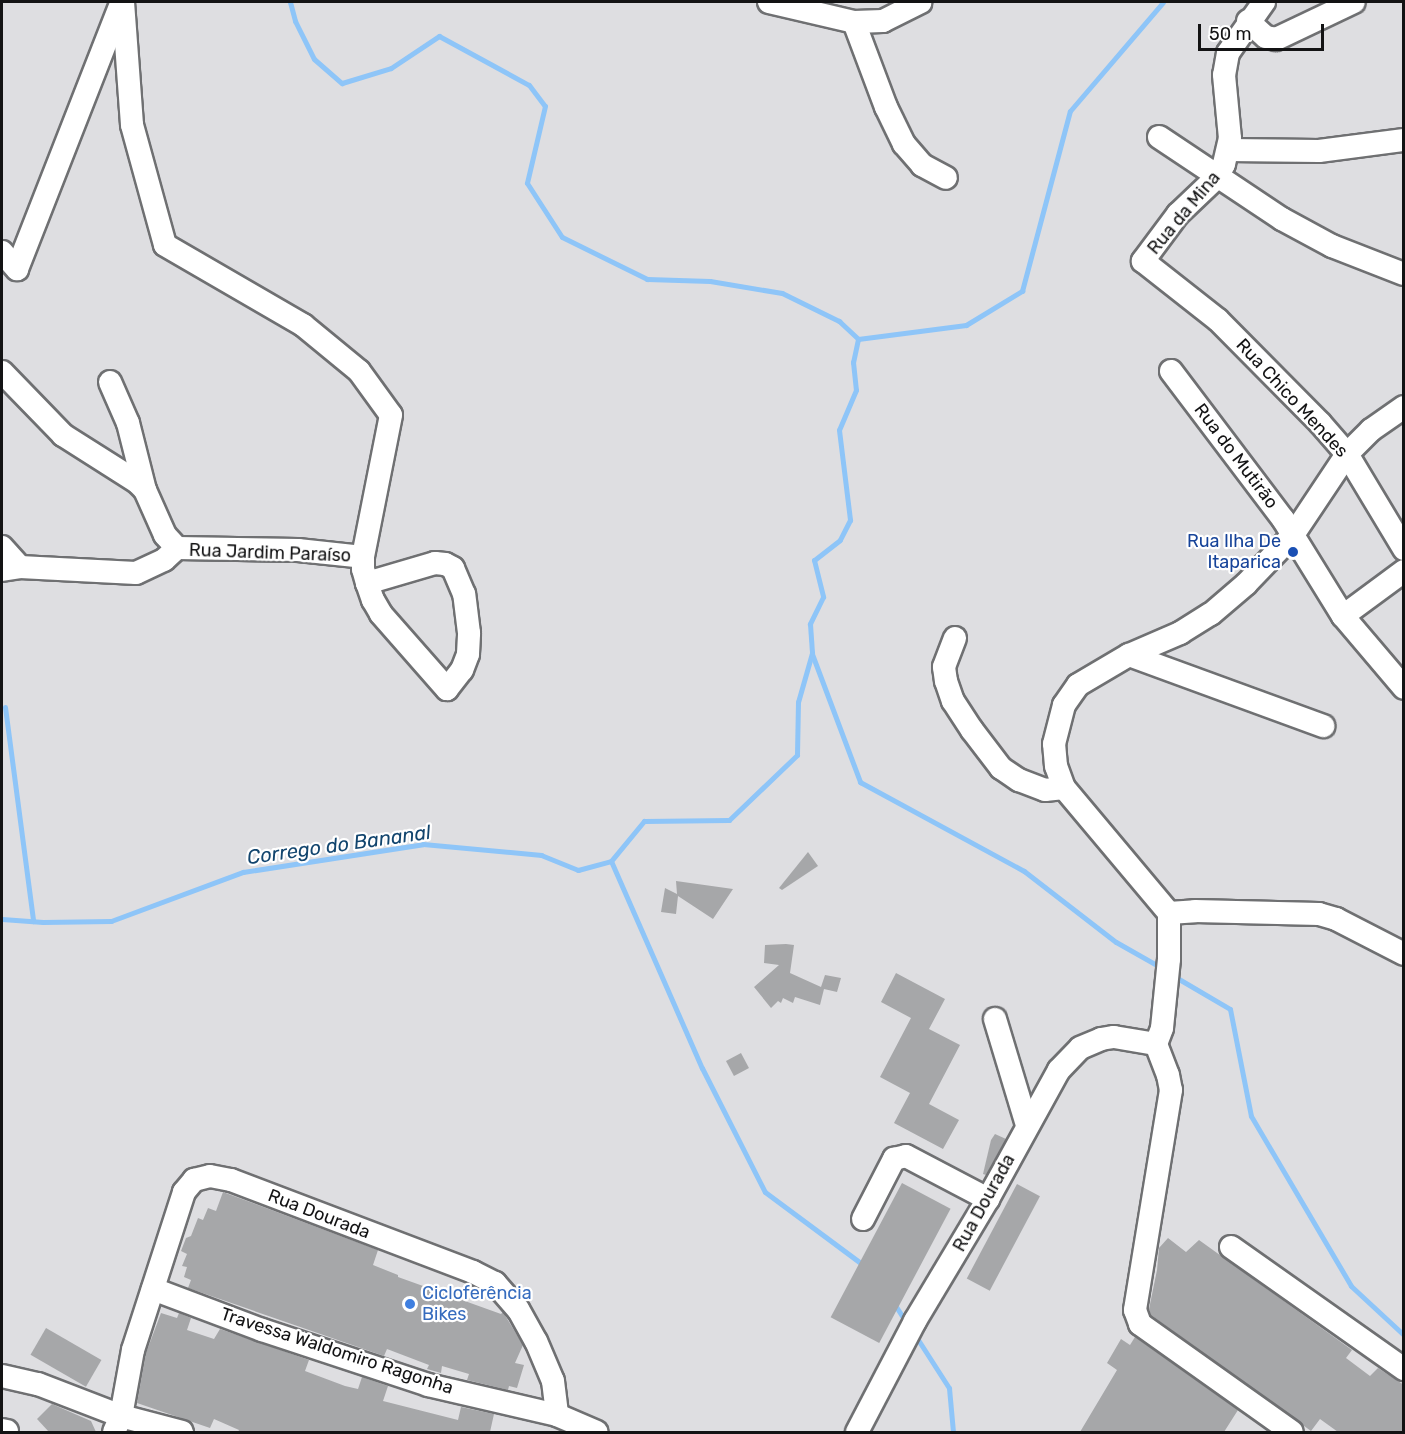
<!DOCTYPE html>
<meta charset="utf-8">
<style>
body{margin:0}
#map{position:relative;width:1405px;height:1434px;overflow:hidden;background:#dedee1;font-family:Rubik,sans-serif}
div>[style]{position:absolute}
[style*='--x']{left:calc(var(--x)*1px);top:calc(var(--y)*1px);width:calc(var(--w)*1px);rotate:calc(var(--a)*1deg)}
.stream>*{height:5px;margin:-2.5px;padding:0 2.5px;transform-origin:2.5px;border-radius:2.5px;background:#8ec5f8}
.building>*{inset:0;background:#a6a7a9;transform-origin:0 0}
.roads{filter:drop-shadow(2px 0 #6f7072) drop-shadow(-2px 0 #6f7072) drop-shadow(0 2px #6f7072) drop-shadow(0 -2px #6f7072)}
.minor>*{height:22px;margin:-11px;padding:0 11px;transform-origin:11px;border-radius:11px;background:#fff}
.dots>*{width:16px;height:16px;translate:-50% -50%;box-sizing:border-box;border:3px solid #fff;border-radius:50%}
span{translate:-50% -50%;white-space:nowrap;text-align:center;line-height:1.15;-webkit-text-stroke:4.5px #fff;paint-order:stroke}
.street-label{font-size:18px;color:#131314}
.transit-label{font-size:18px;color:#164399}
.right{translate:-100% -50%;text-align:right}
.shop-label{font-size:18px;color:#366cbe}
.left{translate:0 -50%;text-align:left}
.water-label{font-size:20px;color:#12456e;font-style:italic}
.frame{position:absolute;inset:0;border:3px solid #131314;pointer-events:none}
.scale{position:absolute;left:1198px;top:24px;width:126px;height:27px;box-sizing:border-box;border:3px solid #131314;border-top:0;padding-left:8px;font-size:18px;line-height:21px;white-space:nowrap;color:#131314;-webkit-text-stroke:4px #fff;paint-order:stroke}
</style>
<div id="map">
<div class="stream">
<div style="--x:290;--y:2;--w:20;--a:75"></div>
<div style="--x:295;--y:21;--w:42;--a:63.4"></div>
<div style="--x:314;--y:59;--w:37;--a:41"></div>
<div style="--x:342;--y:83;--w:51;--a:-17"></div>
<div style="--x:391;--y:68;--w:58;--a:-33.7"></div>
<div style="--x:439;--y:36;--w:102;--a:28.6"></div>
<div style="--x:529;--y:85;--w:26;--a:53"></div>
<div style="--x:545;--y:106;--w:79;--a:103.2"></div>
<div style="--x:527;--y:183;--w:64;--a:57.1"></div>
<div style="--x:562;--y:237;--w:95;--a:26.3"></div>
<div style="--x:647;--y:279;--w:63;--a:1.8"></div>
<div style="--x:710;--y:281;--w:73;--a:9.5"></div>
<div style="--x:782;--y:293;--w:64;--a:26.2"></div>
<div style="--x:839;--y:321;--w:26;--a:43"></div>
<div style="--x:858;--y:339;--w:24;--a:102"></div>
<div style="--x:853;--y:362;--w:28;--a:84"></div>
<div style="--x:856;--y:390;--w:43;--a:113"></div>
<div style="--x:839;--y:430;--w:91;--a:83"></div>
<div style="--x:850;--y:520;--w:22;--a:117"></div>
<div style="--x:840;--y:540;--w:33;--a:142"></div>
<div style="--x:814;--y:560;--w:38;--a:76"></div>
<div style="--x:823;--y:597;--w:30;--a:116"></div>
<div style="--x:810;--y:624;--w:29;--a:86"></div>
<div style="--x:812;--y:653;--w:51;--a:105.9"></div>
<div style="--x:798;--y:702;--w:53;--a:91.1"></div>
<div style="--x:797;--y:755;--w:94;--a:136.3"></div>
<div style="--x:729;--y:820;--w:85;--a:179.3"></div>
<div style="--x:644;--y:821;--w:52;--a:129.5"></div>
<div style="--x:858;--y:339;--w:109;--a:-7.4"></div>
<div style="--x:966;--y:325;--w:66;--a:-31.3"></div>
<div style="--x:1022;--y:291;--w:186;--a:-75.1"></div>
<div style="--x:1070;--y:111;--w:143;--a:-49.5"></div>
<div style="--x:812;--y:654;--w:137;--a:69.4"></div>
<div style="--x:860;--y:782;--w:187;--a:28.5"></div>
<div style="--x:1024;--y:871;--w:116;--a:37.7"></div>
<div style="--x:1116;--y:942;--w:53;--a:29.5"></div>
<div style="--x:5;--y:707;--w:216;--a:82.5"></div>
<div style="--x:611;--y:861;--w:226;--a:66.3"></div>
<div style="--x:702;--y:1068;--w:139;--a:63.1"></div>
<div style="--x:765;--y:1192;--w:126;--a:36.6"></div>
<div style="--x:2;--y:919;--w:41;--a:4.2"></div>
<div style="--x:43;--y:922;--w:68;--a:-0.8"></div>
<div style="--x:111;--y:921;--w:141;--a:-20.4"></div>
<div style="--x:243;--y:872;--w:182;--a:-8.8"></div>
<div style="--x:423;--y:844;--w:119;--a:5.3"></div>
<div style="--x:541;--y:855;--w:40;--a:22"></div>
<div style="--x:578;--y:870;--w:34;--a:-15"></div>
<div style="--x:1172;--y:975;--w:67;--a:30.4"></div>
<div style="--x:1230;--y:1009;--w:109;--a:78.9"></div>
<div style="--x:1251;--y:1116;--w:197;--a:59.5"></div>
<div style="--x:1351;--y:1286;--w:72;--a:42.8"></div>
<div style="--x:895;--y:1305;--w:20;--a:57"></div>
<div style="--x:915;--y:1335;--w:63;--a:57.3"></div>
<div style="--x:949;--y:1388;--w:44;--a:84.8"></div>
</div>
<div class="building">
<div style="clip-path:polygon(808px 852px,818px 866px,782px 890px,779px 888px)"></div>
<div style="clip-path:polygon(676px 881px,733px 889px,713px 919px,678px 896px,676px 914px,661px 912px,665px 888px,677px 894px)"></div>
<div style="clip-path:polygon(786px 944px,794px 945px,790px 973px,821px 987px,825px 975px,841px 978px,837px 992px,824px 989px,820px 1005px,795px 997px,793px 1003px,783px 998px,781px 1003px,778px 1001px,771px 1008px,754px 987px,779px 965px,764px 963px,765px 945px)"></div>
<div style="clip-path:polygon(896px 973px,945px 999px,929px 1029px,960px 1045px,929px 1104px,959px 1120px,943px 1149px,894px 1123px,910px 1093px,880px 1077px,911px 1018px,881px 1002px)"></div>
<div style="left:741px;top:1053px;width:17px;height:17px;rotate:62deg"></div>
<div style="clip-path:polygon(995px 1134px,1006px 1139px,986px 1175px,983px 1174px,991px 1140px)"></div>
<div style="left:902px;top:1183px;width:55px;height:152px;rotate:28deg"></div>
<div style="left:1017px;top:1184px;width:26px;height:107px;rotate:28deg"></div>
<div style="clip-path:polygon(223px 1192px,378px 1250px,373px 1265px,398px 1275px,398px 1277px,501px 1314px,503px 1312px,523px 1345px,515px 1363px,524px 1365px,517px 1388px,509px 1386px,508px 1390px,467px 1380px,469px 1374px,442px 1366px,441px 1373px,427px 1369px,429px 1365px,387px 1349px,384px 1356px,188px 1288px,191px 1280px,184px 1277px,187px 1267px,182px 1266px,187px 1254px,181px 1251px,186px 1238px,191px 1236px,198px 1218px,203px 1220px,208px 1208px,216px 1211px)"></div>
<div style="clip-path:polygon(1168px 1238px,1186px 1252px,1199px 1240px,1352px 1350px,1346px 1358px,1370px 1376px,1378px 1368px,1404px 1385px,1404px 1432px,1338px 1432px,1320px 1419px,1311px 1431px,1151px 1315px,1149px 1309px,1157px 1270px,1159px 1248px)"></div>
<div style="clip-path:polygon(161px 1313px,177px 1318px,179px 1313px,191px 1318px,187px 1330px,214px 1339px,220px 1329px,309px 1360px,305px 1371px,345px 1386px,358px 1389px,362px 1377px,388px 1386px,383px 1401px,458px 1420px,461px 1407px,494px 1414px,490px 1432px,238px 1432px,239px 1430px,214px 1419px,210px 1428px,137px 1403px,146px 1353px)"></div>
<div style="left:46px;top:1328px;width:64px;height:31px;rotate:30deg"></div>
<div style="clip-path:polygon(1135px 1337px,1238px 1410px,1224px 1432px,1080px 1432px,1117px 1370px,1107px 1363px,1121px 1339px,1130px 1345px)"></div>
<div style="clip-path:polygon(52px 1404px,91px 1421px,96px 1432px,49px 1432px,37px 1419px)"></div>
</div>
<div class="roads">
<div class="minor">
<div style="--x:123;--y:2;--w:123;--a:85.8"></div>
<div style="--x:132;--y:125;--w:124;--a:74.6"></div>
<div style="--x:165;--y:245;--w:160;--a:30.1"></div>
<div style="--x:303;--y:325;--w:72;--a:39.4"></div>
<div style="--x:359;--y:371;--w:54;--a:54"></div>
<div style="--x:391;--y:415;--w:145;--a:101.2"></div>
<div style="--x:363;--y:557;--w:12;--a:90"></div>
<div style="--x:363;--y:569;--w:15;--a:74"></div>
<div style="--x:367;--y:583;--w:18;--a:71"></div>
<div style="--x:373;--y:600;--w:16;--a:60"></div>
<div style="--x:381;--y:614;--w:100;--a:48.7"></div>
<div style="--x:447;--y:689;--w:24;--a:-52"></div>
<div style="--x:462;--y:670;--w:17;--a:-69"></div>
<div style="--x:468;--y:654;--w:21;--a:-87"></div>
<div style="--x:469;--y:633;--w:39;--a:-97"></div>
<div style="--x:464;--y:594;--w:28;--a:-113"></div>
<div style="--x:453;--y:568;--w:9;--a:-153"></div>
<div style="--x:445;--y:564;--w:10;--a:-174"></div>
<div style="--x:435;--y:563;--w:71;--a:163.6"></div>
<div style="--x:769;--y:2;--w:87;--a:13.2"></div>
<div style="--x:854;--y:22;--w:29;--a:-2"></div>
<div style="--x:883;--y:21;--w:42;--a:-26.6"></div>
<div style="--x:1264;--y:2;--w:62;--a:125.2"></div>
<div style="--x:1228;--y:53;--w:22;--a:100"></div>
<div style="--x:1224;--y:75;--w:63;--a:84.6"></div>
<div style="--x:1230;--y:138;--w:27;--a:103"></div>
<div style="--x:1224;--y:164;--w:15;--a:118"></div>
<div style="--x:1217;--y:177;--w:54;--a:136.5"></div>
<div style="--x:1178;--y:214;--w:59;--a:126.7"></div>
<div style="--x:1143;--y:261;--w:95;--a:38.2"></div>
<div style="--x:1218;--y:320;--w:145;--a:45.3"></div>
<div style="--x:1320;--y:423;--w:41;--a:48.9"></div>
<div style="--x:1347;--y:454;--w:111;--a:59"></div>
<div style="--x:1248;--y:21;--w:24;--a:42"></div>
<div style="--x:1266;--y:37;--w:10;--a:11"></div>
<div style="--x:1276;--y:39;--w:86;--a:-25.4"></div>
<div style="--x:854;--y:22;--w:91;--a:69.4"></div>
<div style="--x:886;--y:107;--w:41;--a:64.1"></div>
<div style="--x:904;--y:144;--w:28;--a:49"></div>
<div style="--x:922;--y:165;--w:27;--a:28"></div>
<div style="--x:1159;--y:137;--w:148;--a:33.7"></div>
<div style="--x:1282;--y:219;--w:57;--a:28.4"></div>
<div style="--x:1332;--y:246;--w:77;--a:21.3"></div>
<div style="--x:1229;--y:150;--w:90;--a:0.6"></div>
<div style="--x:1319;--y:151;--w:86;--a:-7.4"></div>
<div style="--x:2;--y:252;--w:23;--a:49"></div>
<div style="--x:17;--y:269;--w:286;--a:-68.6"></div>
<div style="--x:1171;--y:371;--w:186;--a:52.9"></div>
<div style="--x:1283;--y:519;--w:114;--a:58.3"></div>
<div style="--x:1343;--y:616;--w:94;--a:49.7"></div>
<div style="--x:2;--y:372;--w:88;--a:45.9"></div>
<div style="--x:63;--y:435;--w:88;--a:32.4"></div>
<div style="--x:137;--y:482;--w:11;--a:45"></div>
<div style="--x:145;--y:490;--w:49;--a:66"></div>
<div style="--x:165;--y:535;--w:18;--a:47"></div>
<div style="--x:177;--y:548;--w:121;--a:0.9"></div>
<div style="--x:298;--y:550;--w:65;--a:6.1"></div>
<div style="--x:110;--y:382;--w:45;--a:66.3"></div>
<div style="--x:128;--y:423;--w:69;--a:75.8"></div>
<div style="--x:2;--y:547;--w:27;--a:48"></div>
<div style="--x:2;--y:570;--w:18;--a:-9"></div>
<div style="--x:20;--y:567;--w:116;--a:3"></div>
<div style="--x:136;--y:573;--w:31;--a:-25"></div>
<div style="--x:164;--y:560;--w:18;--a:-43"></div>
<div style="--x:1343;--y:616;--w:76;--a:-36.4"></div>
<div style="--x:955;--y:638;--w:31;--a:111"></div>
<div style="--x:944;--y:667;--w:14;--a:82"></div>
<div style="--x:946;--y:681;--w:21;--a:71"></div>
<div style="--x:953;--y:701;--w:35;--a:57"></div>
<div style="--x:972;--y:730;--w:48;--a:52.7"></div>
<div style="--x:1001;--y:768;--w:22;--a:34"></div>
<div style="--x:1019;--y:780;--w:28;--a:21"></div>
<div style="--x:1045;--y:790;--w:19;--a:-6"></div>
<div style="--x:1129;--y:655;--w:207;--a:20.1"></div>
<div style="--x:1169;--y:913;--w:26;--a:-4"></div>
<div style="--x:1195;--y:911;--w:124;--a:1.4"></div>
<div style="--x:1319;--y:914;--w:18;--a:16"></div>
<div style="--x:1336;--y:919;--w:76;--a:27.2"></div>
<div style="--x:995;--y:1019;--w:111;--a:73.2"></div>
<div style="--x:1156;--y:1044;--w:17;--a:-69"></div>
<div style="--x:1162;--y:1028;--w:69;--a:-84.2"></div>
<div style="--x:1169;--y:959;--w:46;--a:-90"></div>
<div style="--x:1169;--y:913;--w:163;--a:-130"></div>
<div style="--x:1064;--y:788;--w:23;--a:-110"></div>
<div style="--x:1056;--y:766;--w:22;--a:-95"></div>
<div style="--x:1054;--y:744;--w:40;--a:-75.6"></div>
<div style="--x:1064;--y:705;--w:24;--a:-55"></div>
<div style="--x:1078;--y:685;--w:59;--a:-30.5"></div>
<div style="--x:1129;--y:655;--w:56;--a:-23.3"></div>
<div style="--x:1180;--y:633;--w:36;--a:-32"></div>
<div style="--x:1211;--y:614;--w:46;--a:-40.6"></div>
<div style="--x:1246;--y:584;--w:68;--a:-46.2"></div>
<div style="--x:1293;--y:535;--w:97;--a:-56.3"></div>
<div style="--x:1347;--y:454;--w:34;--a:-45"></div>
<div style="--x:1371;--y:430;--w:40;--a:-34.9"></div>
<div style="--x:1156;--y:1044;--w:33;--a:69"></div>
<div style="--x:1168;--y:1075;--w:15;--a:79"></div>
<div style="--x:1171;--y:1090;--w:223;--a:99.3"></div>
<div style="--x:1135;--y:1310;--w:15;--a:70"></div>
<div style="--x:1140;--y:1324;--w:186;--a:35.4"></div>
<div style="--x:863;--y:1219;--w:68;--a:-62.7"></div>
<div style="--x:894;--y:1159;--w:12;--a:-14"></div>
<div style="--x:906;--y:1156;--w:93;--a:27.7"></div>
<div style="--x:1231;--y:1247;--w:212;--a:35.2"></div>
<div style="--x:153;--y:1289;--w:116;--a:20.6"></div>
<div style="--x:262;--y:1330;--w:175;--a:18.3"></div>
<div style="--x:428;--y:1385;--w:132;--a:13.1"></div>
<div style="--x:2;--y:1376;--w:37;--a:13"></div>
<div style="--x:38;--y:1384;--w:89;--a:21.1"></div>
<div style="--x:121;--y:1416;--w:63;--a:14.7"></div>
<div style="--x:2;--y:1430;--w:5;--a:11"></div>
<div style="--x:114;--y:1432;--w:17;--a:-66"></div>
<div style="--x:121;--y:1416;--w:67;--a:-79.7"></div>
<div style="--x:133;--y:1350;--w:166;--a:-72.1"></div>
<div style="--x:184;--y:1192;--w:16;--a:-50"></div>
<div style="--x:194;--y:1180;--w:16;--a:-14"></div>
<div style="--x:210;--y:1176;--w:21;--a:11"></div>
<div style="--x:231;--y:1180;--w:259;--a:20.8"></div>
<div style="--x:473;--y:1272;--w:25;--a:27"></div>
<div style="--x:495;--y:1283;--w:35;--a:49"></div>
<div style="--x:518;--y:1309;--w:37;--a:61"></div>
<div style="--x:536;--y:1341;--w:43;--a:67"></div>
<div style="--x:553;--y:1381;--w:34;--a:83"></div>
<div style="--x:557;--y:1415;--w:43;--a:23"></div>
<div style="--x:857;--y:1432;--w:125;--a:-62.4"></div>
<div style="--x:915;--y:1321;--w:142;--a:-59.1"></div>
<div style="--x:988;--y:1199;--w:147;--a:-61.2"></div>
<div style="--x:1059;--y:1070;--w:30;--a:-46"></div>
<div style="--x:1080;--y:1048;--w:23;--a:-23"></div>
<div style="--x:1101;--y:1039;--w:13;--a:-9"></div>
<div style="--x:1114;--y:1037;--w:43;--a:9.5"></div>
</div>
</div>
<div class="dots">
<div style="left:1293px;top:552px;background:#1a4fb4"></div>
<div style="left:410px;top:1304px;background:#3f7fe0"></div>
</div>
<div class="street-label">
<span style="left:1184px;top:213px;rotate:-50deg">Rua da Mina</span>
<span style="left:1292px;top:398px;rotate:47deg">Rua Chico Mendes</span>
<span style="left:1236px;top:456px;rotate:53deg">Rua do Mutirão</span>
<span style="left:270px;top:553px;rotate:2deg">Rua Jardim Paraíso</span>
<span style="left:984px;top:1203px;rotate:-61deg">Rua Dourada</span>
<span style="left:319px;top:1214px;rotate:21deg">Rua Dourada</span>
<span style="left:337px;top:1351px;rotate:18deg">Travessa Waldomiro Ragonha</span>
</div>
<div class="transit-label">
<span class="right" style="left:1281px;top:552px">Rua Ilha De<br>Itaparica</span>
</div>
<div class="shop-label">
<span class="left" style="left:422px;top:1304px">Cicloferência<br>Bikes</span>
</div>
<div class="water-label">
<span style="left:339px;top:845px;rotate:-8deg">Corrego do Bananal</span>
</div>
<div class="frame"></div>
<div class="scale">50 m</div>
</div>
